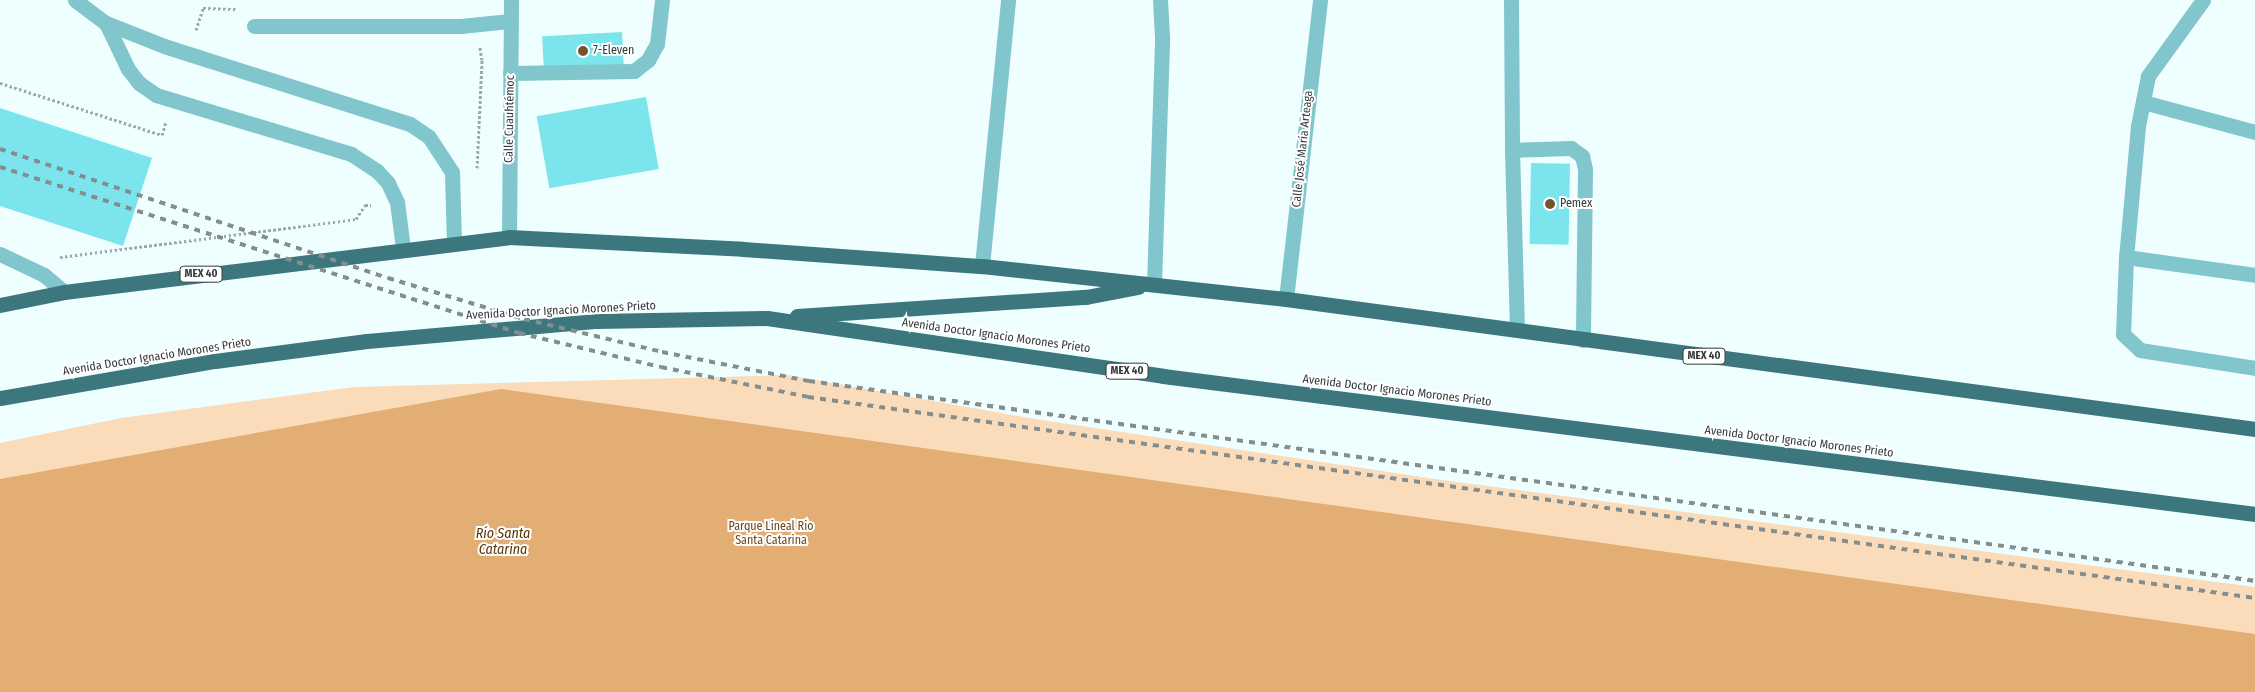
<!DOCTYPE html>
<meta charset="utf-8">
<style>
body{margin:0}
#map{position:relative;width:2255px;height:692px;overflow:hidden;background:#effeff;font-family:"Fira Sans Condensed",sans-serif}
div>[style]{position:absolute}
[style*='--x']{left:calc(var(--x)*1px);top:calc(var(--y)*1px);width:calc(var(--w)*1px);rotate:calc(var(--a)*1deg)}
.green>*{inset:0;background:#fbdcba}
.water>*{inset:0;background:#e2ae73}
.building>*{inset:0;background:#7ce4ed;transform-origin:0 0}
.path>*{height:3px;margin-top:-1.5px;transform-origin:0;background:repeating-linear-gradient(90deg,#9ca8a9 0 2.5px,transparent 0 5px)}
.minor>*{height:15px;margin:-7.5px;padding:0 7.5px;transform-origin:7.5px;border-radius:7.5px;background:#80c6cc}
.highway>*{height:15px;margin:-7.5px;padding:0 7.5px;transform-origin:7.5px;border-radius:7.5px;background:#3b777c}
.rail>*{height:4px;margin-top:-2px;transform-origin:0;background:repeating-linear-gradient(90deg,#848e8f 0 6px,transparent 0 12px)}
.dots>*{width:14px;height:14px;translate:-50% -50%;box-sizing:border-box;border:2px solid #fff;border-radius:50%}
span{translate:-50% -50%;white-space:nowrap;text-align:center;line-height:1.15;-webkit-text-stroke:4px #fff;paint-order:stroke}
.shield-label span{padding:1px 4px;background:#fff;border:1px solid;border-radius:4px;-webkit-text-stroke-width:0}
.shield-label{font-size:11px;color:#333a3a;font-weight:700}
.poi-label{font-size:12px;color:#333a3a}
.left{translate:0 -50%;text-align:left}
.street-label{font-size:12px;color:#333a3a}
.park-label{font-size:12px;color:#6c491d}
.water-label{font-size:14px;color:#563402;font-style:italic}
</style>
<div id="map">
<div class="green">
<div style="clip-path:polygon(788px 375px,1035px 419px,1442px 480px,2255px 587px,2255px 692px,0 692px,0 443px,121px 418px,354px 387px)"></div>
</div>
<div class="water">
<div style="clip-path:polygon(501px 389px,2255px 634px,2255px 692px,0 692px,0 479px)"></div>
</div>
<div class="building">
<div style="left:622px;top:32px;width:33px;height:80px;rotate:87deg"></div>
<div style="left:646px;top:97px;width:73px;height:111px;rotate:80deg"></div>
<div style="clip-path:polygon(0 108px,152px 158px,123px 246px,0 206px)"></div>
<div style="left:1531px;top:163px;width:39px;height:81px;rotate:1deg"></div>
</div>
<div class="path">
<div style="--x:196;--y:30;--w:23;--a:-72"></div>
<div style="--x:203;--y:8;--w:35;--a:2"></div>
<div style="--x:0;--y:83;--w:170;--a:17.8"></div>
<div style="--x:162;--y:135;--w:14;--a:-73"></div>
<div style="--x:477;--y:168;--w:108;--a:-87.3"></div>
<div style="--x:482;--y:60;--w:13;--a:-99"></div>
<div style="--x:60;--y:257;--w:298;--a:-7.3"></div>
<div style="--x:356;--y:219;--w:17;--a:-57"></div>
<div style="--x:365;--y:205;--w:6;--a:0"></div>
</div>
<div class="minor">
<div style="--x:75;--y:0;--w:39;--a:37"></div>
<div style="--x:106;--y:23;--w:62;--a:21.6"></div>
<div style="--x:164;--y:46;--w:258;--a:17.6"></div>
<div style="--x:410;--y:124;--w:23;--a:34"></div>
<div style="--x:429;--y:137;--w:42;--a:56.7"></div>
<div style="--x:452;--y:172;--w:70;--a:88.4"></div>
<div style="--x:1511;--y:0;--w:150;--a:89.6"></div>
<div style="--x:2203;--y:0;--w:94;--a:125.9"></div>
<div style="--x:2148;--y:76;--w:51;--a:101.3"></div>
<div style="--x:2138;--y:126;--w:132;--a:95.2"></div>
<div style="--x:2126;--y:257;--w:77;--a:92.2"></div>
<div style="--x:2123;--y:334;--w:23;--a:43"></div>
<div style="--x:2140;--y:350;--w:116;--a:8.9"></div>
<div style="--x:106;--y:23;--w:51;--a:64.4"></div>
<div style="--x:128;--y:69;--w:18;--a:52"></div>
<div style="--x:139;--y:83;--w:21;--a:35"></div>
<div style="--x:156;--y:95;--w:204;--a:16.8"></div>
<div style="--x:351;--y:154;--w:31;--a:33"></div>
<div style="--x:377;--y:171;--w:16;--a:47"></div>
<div style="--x:388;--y:183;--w:21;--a:65"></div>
<div style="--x:397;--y:202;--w:46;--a:82.6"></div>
<div style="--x:254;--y:26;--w:207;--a:0"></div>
<div style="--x:461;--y:26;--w:49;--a:-5.8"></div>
<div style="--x:510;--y:73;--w:124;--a:-0.9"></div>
<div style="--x:634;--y:71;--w:18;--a:-38"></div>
<div style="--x:648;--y:60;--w:18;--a:-61"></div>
<div style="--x:657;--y:44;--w:44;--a:-83.5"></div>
<div style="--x:2143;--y:102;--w:116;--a:15"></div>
<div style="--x:509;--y:237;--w:237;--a:-89.5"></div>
<div style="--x:0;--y:254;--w:49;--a:25.5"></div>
<div style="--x:44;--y:275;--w:26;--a:40"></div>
<div style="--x:2126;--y:257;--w:130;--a:7.9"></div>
<div style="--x:982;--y:266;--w:267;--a:-84.4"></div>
<div style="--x:1154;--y:284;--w:247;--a:-88.1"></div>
<div style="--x:1162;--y:37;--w:37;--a:-93"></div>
<div style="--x:1286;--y:299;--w:301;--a:-83.5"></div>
<div style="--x:1517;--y:329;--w:179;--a:-91.6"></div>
<div style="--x:1512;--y:150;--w:59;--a:-1.9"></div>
<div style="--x:1571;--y:148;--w:14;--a:36"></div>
<div style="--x:1582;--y:156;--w:13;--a:77"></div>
<div style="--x:1585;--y:169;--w:171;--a:90.7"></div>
</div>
<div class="highway">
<div style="--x:0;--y:305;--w:65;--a:-11.5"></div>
<div style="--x:64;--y:292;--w:448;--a:-7"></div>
<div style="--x:509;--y:237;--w:234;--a:2.9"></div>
<div style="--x:743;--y:249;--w:240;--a:4.1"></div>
<div style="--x:982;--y:266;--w:306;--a:6.2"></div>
<div style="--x:1286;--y:299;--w:978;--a:7.64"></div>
<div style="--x:797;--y:316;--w:290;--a:-3.8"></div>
<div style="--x:1086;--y:297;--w:53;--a:-10.9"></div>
<div style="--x:0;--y:398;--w:218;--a:-9.8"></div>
<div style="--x:215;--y:361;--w:153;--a:-7.5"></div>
<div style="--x:367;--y:341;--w:231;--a:-5"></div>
<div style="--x:597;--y:321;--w:170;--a:-1"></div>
<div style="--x:767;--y:318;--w:400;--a:8.3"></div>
<div style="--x:1163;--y:376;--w:1101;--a:7.2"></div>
</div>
<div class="rail">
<div style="--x:0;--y:149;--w:409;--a:18.4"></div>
<div style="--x:388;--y:278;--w:142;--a:16.8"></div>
<div style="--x:524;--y:319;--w:142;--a:13.4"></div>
<div style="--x:662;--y:352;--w:150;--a:11.2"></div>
<div style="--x:809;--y:381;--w:1460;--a:7.87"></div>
<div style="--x:0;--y:167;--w:545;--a:17.74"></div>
<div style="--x:519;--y:333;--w:146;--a:13.5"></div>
<div style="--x:661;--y:367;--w:150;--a:11.5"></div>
<div style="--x:808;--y:397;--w:1461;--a:7.91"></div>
</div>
<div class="dots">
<div style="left:583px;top:51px;background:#75532b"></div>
<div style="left:1550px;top:204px;background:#75532b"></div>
</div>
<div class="shield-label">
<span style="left:201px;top:274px">MEX 40</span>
<span style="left:1704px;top:356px">MEX 40</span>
<span style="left:1127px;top:371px">MEX 40</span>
</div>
<div class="poi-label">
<span class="left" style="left:593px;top:51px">7-Eleven</span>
<span class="left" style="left:1560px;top:204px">Pemex</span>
</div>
<div class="street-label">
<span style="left:510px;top:119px;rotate:-89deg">Calle Cuauhtémoc</span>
<span style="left:1303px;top:149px;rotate:-84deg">Calle José María Arteaga</span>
<span style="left:561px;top:311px;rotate:-3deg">Avenida Doctor Ignacio Morones Prieto</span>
<span style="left:996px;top:336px;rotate:8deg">Avenida Doctor Ignacio Morones Prieto</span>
<span style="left:157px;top:357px;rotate:-9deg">Avenida Doctor Ignacio Morones Prieto</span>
<span style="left:1397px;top:391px;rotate:7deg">Avenida Doctor Ignacio Morones Prieto</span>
<span style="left:1799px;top:442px;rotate:7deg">Avenida Doctor Ignacio Morones Prieto</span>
</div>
<div class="park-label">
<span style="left:771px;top:534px">Parque Lineal Río<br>Santa Catarina</span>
</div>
<div class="water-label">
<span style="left:503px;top:542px">Río Santa<br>Catarina</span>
</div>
</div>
